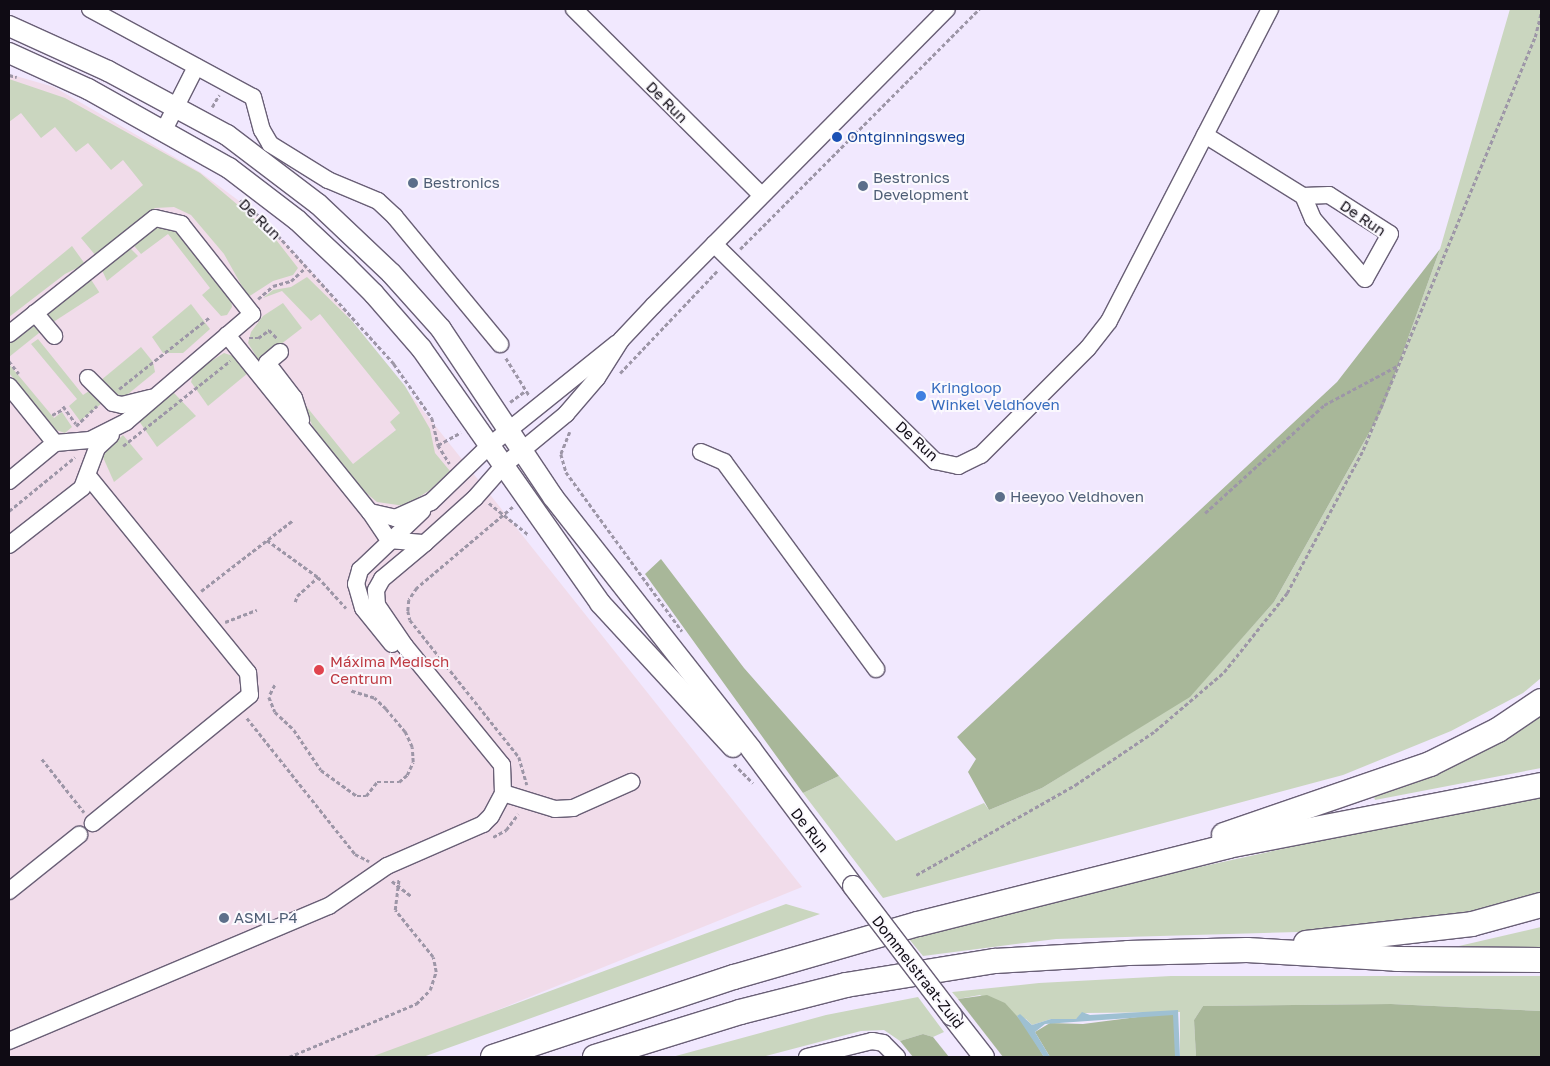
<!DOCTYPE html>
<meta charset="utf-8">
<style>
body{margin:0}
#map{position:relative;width:1550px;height:1066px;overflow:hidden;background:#f1e8fe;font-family:"Golos Text",sans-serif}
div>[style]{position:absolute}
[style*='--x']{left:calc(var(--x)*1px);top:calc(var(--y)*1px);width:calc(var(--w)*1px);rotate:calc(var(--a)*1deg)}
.medical>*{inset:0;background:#f1dcea}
.green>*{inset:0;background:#cad6bf;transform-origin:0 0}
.forest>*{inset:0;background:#a8b799}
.water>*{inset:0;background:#9ec0d2}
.path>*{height:2.5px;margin-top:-1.25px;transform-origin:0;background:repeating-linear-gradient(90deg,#9d96a7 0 4px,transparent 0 6.5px)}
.roads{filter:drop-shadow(1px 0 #695f76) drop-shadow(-1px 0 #695f76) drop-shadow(0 1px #695f76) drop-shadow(0 -1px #695f76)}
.minor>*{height:16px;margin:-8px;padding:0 8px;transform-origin:8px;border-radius:8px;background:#fff}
.major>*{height:20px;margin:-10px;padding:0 10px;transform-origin:10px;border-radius:10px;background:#fff}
.highway>*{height:24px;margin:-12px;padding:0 12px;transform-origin:12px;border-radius:12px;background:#fff}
.bridges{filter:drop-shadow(1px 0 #695f76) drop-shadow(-1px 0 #695f76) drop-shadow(0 1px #695f76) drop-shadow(0 -1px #695f76)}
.major-bridge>*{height:20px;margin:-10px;padding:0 10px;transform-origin:10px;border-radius:10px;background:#fff}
.dots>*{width:14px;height:14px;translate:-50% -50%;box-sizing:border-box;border:2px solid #fbf9fe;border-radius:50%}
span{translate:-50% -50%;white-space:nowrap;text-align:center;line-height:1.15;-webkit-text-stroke:4px #fbf9fe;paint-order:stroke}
.street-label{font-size:15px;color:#0f0b14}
.transit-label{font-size:15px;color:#164399}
.left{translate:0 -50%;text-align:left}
.service-label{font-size:15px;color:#4e5e75}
.shop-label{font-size:15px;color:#366cbe}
.health-label{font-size:15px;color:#be3a42}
.frame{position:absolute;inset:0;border:10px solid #0f0b14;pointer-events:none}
</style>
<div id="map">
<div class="medical">
<div style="clip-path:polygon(9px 74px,54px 87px,200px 172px,262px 218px,321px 282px,802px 887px,381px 1057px,9px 1057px)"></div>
</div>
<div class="green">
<div style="clip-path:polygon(1510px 9px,1541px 9px,1541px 678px,1523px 693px,1451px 731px,1343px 775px,883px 898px,803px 793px,839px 776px,896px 841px,984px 803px,989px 810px,1042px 788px,1190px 696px,1274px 602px,1383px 408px,1440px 249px)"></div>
<div style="clip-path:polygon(9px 79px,65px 98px,200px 173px,270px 232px,298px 268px,293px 275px,273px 281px,248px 297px,224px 254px,191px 215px,174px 207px,155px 208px,96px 256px,81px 238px,143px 185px,123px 160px,111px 170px,88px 143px,76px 152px,55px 127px,41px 138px,21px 113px,9px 122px)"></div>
<div style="clip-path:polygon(151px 225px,176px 228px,231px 298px,232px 307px,227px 315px,221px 316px,202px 295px,210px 288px,168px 234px,141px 254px,130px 241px)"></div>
<div style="clip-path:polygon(126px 244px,138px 256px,107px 281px,100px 266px)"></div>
<div style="clip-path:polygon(72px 246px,85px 264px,65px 274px,9px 317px,9px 298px)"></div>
<div style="clip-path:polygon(307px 277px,352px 321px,405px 386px,430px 429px,435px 453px,450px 471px,430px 490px,405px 506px,377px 502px,359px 487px,313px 427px,302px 401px,353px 464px,396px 430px,390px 422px,400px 413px,320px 314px,311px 321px,282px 291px,263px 298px,273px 290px,291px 287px)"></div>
<div style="left:90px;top:278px;width:17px;height:63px;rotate:57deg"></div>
<div style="clip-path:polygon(283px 303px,302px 328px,259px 361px,248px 343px,251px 332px,263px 316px)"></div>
<div style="clip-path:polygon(191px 304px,210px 329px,183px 353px,163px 353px,152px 337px)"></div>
<div style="clip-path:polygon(36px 320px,44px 329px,9px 357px,9px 342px)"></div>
<div style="clip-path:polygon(38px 339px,83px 395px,89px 391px,101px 404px,80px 421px,69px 406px,77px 399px,31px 344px)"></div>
<div style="clip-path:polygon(141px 347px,153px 362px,155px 372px,122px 399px,112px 395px,100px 381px)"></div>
<div style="clip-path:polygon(224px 353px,236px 357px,248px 373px,208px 406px,191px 382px,194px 372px)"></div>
<div style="clip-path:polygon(9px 364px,54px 418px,62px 412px,72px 427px,65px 433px,56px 430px,9px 373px)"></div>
<div style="clip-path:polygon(174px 393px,196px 416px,157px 447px,139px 421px,167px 395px)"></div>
<div style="clip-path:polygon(123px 435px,143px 459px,114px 482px,102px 455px)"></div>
<div style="clip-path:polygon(1541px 715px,1541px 768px,1375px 800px,1374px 797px,1465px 761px)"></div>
<div style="clip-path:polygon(1541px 796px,1541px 897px,1441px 921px,1335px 931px,1056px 939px,923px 956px,909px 939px,1085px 892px,1355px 833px)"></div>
<div style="clip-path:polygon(786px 904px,820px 914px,423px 1057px,371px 1057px)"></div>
<div style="clip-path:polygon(1541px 927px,1541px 952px,1459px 951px,1459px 946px)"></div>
<div style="clip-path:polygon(1171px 976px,1541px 976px,1541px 1011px,1391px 1004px,1203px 1006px,1194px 1020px,1196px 1057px,1180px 1057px,1180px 1012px,1085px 1013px,1076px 1019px,1051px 1019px,1032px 1025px,1026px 1019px,1018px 1017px,980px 995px,958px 999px,952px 992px,1039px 983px)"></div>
<div style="clip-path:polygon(918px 997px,944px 1032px,933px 1037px,923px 1034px,900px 1041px,884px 1030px,861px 1031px,762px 1057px,672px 1057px,826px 1015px)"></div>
</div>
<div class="forest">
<div style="clip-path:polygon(1440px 249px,1383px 408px,1274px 602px,1190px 697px,1042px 788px,989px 810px,968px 772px,976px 759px,957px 737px,1337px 382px)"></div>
<div style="clip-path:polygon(661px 559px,744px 668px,839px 776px,803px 793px,645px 574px)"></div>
<div style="clip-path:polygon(987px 995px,1005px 1003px,1025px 1025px,1044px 1057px,1003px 1057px,958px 999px)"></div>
<div style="clip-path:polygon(1391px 1004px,1541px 1011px,1541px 1057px,1196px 1057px,1194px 1020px,1203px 1006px)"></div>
<div style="clip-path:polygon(1153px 1015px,1175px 1015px,1175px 1057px,1050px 1057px,1035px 1032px,1050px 1023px,1083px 1024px)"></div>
<div style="clip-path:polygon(923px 1034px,933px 1037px,949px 1057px,913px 1057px,900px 1041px)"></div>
</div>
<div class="water">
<div style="clip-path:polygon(1178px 1010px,1180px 1057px,1175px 1057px,1173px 1015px,1045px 1024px,1035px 1032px,1050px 1057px,1044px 1057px,1017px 1016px,1020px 1014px,1032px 1025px,1051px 1019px,1076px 1019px,1082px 1012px,1090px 1015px)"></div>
</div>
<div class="path">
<div style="--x:9;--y:75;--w:8;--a:14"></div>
<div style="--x:212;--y:107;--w:14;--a:-60"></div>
<div style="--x:240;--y:200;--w:33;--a:40"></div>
<div style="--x:265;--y:221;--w:193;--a:47.9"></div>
<div style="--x:394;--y:364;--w:66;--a:54.9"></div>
<div style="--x:432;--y:418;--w:28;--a:77"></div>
<div style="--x:438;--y:445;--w:22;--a:58"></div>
<div style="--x:740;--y:249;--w:339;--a:-45.1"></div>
<div style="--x:258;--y:299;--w:20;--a:-41"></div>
<div style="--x:273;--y:286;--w:19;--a:-16"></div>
<div style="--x:291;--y:281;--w:19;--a:-43"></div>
<div style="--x:249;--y:338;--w:9;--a:0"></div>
<div style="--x:258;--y:338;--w:14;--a:-36"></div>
<div style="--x:269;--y:330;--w:11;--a:45"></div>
<div style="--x:506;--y:358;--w:44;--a:58.1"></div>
<div style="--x:9;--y:361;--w:16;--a:52"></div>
<div style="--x:620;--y:373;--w:142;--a:-46.4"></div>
<div style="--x:119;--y:389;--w:116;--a:-38.4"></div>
<div style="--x:510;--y:402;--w:19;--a:-36"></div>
<div style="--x:63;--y:406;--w:22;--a:54"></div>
<div style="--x:52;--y:415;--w:15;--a:-28"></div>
<div style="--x:76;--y:426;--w:29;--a:-44"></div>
<div style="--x:570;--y:432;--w:24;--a:112"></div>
<div style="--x:561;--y:454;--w:19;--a:74"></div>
<div style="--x:566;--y:472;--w:197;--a:53.9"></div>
<div style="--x:438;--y:445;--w:26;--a:-29"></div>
<div style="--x:123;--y:446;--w:137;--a:-38.5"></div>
<div style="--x:489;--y:503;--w:51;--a:38.7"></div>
<div style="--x:513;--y:507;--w:126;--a:139.8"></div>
<div style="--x:417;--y:588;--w:14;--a:124"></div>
<div style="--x:409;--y:600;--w:11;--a:95"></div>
<div style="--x:408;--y:611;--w:9;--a:77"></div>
<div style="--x:410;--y:620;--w:175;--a:51.5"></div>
<div style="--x:519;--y:757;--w:29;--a:74"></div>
<div style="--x:9;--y:511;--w:85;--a:-39.3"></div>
<div style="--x:1205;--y:513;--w:161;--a:-42.2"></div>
<div style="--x:1324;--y:405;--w:83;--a:-28.1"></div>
<div style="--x:267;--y:540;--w:63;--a:36"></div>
<div style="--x:318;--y:577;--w:42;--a:47.9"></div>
<div style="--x:201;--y:591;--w:115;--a:-37.6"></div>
<div style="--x:295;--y:602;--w:6;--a:-72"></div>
<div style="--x:297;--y:596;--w:28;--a:-42"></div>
<div style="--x:225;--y:622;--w:34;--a:-21"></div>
<div style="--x:275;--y:685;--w:13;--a:117"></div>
<div style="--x:269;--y:697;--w:16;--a:68"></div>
<div style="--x:275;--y:712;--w:26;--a:43"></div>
<div style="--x:294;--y:730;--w:48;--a:56"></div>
<div style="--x:321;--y:770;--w:44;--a:35.8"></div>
<div style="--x:357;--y:796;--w:9;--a:0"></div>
<div style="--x:366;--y:796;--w:18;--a:-52"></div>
<div style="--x:377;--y:782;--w:22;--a:0"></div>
<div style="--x:399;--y:782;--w:11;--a:-41"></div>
<div style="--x:407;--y:775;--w:14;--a:-65"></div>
<div style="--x:413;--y:762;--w:15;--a:-94"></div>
<div style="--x:412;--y:747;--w:17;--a:-115"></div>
<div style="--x:405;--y:732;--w:30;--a:-130"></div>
<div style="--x:386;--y:709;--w:16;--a:-137"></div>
<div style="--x:374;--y:698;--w:24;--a:-163"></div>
<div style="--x:247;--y:718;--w:174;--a:51.5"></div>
<div style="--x:355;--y:854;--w:16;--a:27"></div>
<div style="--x:42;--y:759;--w:68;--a:51.6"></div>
<div style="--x:734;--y:764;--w:27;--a:45"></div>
<div style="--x:493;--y:837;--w:15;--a:-28"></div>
<div style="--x:506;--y:830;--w:20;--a:-53"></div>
<div style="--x:916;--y:875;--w:183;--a:-29.5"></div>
<div style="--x:1075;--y:785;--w:97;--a:-34"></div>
<div style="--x:1155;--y:731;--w:91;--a:-40.5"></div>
<div style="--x:1224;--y:672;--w:101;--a:-51.4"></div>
<div style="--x:1287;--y:593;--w:162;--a:-62"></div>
<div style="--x:1363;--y:450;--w:447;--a:-67.4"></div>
<div style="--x:1535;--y:37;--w:25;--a:-76"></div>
<div style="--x:392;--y:881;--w:24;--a:38"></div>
<div style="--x:289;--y:1057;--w:138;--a:-22.7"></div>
<div style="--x:416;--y:1004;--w:20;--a:-45"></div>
<div style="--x:430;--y:990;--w:19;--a:-72"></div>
<div style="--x:436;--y:972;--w:15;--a:-101"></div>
<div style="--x:433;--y:957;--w:60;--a:-129"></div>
<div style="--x:395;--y:910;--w:32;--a:-83"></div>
</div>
<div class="roads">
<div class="minor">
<div style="--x:90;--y:9;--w:185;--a:28.4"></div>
<div style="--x:253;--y:97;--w:34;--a:75"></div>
<div style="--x:262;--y:130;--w:16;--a:60"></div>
<div style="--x:270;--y:144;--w:68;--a:31.8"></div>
<div style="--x:328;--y:180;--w:54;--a:22.8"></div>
<div style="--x:378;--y:201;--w:23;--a:43"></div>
<div style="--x:395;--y:217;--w:165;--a:50.4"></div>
<div style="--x:574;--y:9;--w:264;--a:44.8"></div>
<div style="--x:164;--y:130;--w:71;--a:-63.1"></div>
<div style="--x:1205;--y:135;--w:115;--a:31.9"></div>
<div style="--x:1329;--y:195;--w:72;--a:32.6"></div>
<div style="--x:1390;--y:234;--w:51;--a:119.1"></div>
<div style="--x:1365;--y:279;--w:79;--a:-130.9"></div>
<div style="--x:1313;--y:219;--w:25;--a:-113"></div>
<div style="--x:1303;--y:196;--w:26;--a:-2"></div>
<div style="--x:714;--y:244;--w:310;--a:44.5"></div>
<div style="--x:935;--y:461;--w:24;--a:12"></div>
<div style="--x:958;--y:466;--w:25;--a:-26"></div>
<div style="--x:981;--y:455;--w:151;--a:-45"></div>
<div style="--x:1088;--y:348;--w:34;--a:-52"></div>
<div style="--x:1109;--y:321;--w:351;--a:-62.7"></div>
<div style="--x:35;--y:313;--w:30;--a:50"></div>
<div style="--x:9;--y:334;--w:186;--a:-38.5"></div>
<div style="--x:155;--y:218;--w:27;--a:13"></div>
<div style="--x:181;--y:224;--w:115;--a:51.7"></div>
<div style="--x:252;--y:314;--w:166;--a:139.4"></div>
<div style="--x:126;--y:422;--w:40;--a:153.4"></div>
<div style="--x:90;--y:440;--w:35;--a:175"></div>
<div style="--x:55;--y:443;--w:73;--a:-128.9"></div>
<div style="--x:227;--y:335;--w:228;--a:51.1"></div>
<div style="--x:370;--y:512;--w:34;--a:56"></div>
<div style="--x:389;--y:540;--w:36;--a:5"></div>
<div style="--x:425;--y:543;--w:67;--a:-42"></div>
<div style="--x:475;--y:498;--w:43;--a:-48.8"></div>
<div style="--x:503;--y:466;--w:82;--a:-39.5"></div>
<div style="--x:566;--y:414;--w:48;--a:-49.3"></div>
<div style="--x:597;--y:378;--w:45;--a:-57.7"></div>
<div style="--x:621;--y:340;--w:48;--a:-46.7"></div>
<div style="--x:654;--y:305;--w:416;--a:-45.3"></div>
<div style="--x:280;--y:352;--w:17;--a:140"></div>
<div style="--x:267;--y:363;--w:44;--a:52.4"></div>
<div style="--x:294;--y:398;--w:23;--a:72"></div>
<div style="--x:88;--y:378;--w:35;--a:45"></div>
<div style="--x:113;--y:403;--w:9;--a:13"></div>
<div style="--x:122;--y:405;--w:30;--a:-14"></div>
<div style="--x:701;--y:452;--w:25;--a:23"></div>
<div style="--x:724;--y:462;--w:257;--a:53.7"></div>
<div style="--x:88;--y:476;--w:254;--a:50.9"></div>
<div style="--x:248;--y:673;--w:22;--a:85"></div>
<div style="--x:250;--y:695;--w:203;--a:140.8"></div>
<div style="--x:9;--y:481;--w:60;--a:-39.6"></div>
<div style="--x:370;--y:512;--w:26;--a:13"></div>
<div style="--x:395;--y:518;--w:39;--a:-24"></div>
<div style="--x:431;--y:502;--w:81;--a:-44"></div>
<div style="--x:489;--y:446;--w:164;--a:-38.8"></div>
<div style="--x:9;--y:545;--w:93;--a:-38"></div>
<div style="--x:82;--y:488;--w:43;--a:-69.4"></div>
<div style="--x:97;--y:448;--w:19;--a:-43"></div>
<div style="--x:392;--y:644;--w:46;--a:-128.9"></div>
<div style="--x:363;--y:608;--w:25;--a:-106"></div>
<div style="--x:356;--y:584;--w:15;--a:-74"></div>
<div style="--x:360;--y:570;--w:86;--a:-43.6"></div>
<div style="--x:503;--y:793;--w:54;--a:17.1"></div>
<div style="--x:555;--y:809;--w:18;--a:-3"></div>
<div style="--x:573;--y:808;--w:64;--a:-24.1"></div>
<div style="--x:9;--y:891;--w:90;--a:-38.7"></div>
<div style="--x:9;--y:1041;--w:347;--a:-22.9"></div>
<div style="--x:329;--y:906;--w:70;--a:-34.6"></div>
<div style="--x:387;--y:866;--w:105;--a:-23.6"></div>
<div style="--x:483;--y:824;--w:11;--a:-45"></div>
<div style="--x:491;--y:816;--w:26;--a:-62"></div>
<div style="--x:503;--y:793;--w:28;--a:-92"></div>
<div style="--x:502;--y:765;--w:154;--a:-129.2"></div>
<div style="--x:405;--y:646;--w:50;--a:-124.3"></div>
<div style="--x:377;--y:605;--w:15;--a:-94"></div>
<div style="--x:376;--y:590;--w:13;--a:-61"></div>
<div style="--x:382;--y:579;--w:56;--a:-39.9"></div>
<div style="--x:807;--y:1057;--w:67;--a:-13.8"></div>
<div style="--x:872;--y:1041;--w:11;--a:10"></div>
<div style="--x:883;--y:1043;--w:20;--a:45"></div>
</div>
<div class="major">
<div style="--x:9;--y:26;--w:109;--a:24.4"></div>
<div style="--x:108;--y:71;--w:135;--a:28.3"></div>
<div style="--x:227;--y:135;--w:114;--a:37.2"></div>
<div style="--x:318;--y:204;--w:100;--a:43.4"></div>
<div style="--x:391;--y:273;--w:75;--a:48.2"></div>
<div style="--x:441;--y:329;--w:202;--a:56.3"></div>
<div style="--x:553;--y:497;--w:320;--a:51.8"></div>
<div style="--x:751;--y:749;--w:171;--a:53.3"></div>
<div style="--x:9;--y:53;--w:87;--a:24.5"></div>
<div style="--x:88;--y:89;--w:162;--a:29.3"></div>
<div style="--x:229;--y:168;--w:86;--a:37.4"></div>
<div style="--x:297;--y:220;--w:67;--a:43.2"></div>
<div style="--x:346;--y:266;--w:40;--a:45"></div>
<div style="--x:374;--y:294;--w:72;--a:49"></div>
<div style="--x:421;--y:348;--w:312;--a:54.9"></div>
<div style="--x:600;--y:603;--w:196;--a:47.3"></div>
<div style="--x:952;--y:1016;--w:52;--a:52"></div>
</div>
<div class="highway">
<div style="--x:1224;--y:835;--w:218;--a:-19"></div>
<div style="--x:1430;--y:764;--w:76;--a:-26.6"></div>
<div style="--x:1498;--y:730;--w:52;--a:-34"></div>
<div style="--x:1306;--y:943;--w:167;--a:-6.5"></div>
<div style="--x:1472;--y:924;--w:72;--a:-15.4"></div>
<div style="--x:493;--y:1057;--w:254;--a:-18.4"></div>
<div style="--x:734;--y:977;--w:191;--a:-16.1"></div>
<div style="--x:918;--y:924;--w:320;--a:-14.1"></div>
<div style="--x:1228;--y:846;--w:319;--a:-11"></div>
<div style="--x:595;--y:1057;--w:152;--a:-17.2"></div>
<div style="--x:740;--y:1012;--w:109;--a:-14.3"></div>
<div style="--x:846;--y:985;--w:151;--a:-9.2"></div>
<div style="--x:995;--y:961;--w:133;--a:-3.4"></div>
<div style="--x:1128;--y:953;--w:119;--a:-1.4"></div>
<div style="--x:1247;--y:950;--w:150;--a:3.4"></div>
<div style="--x:1397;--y:959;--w:144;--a:0.4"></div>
</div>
</div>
<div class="bridges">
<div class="major-bridge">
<div style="--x:853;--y:886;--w:163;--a:52.7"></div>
</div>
</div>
<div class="dots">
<div style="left:837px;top:137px;background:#1a4fb4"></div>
<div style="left:413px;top:183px;background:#5c6f8a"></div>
<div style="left:863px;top:186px;background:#5c6f8a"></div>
<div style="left:921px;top:396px;background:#3f7fe0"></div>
<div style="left:1000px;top:497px;background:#5c6f8a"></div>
<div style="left:319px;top:670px;background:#e0444e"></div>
<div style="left:224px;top:918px;background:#5c6f8a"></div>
</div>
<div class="street-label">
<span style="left:667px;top:102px;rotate:45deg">De Run</span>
<span style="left:1363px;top:218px;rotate:34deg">De Run</span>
<span style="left:260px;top:219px;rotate:44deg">De Run</span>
<span style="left:917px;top:441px;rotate:42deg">De Run</span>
<span style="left:810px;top:830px;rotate:52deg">De Run</span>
<span style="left:918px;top:972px;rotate:52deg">Dommelstraat-Zuid</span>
</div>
<div class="transit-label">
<span class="left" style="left:847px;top:137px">Ontginningsweg</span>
</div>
<div class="service-label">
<span class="left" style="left:873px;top:186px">Bestronics<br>Development</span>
<span class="left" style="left:423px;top:183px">Bestronics</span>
<span class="left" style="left:1010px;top:497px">Heeyoo Veldhoven</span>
<span class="left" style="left:234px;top:918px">ASML P4</span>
</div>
<div class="shop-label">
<span class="left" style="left:931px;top:396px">Kringloop<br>Winkel Veldhoven</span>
</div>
<div class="health-label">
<span class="left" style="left:330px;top:670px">Máxima Medisch<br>Centrum</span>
</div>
<div class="frame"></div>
</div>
